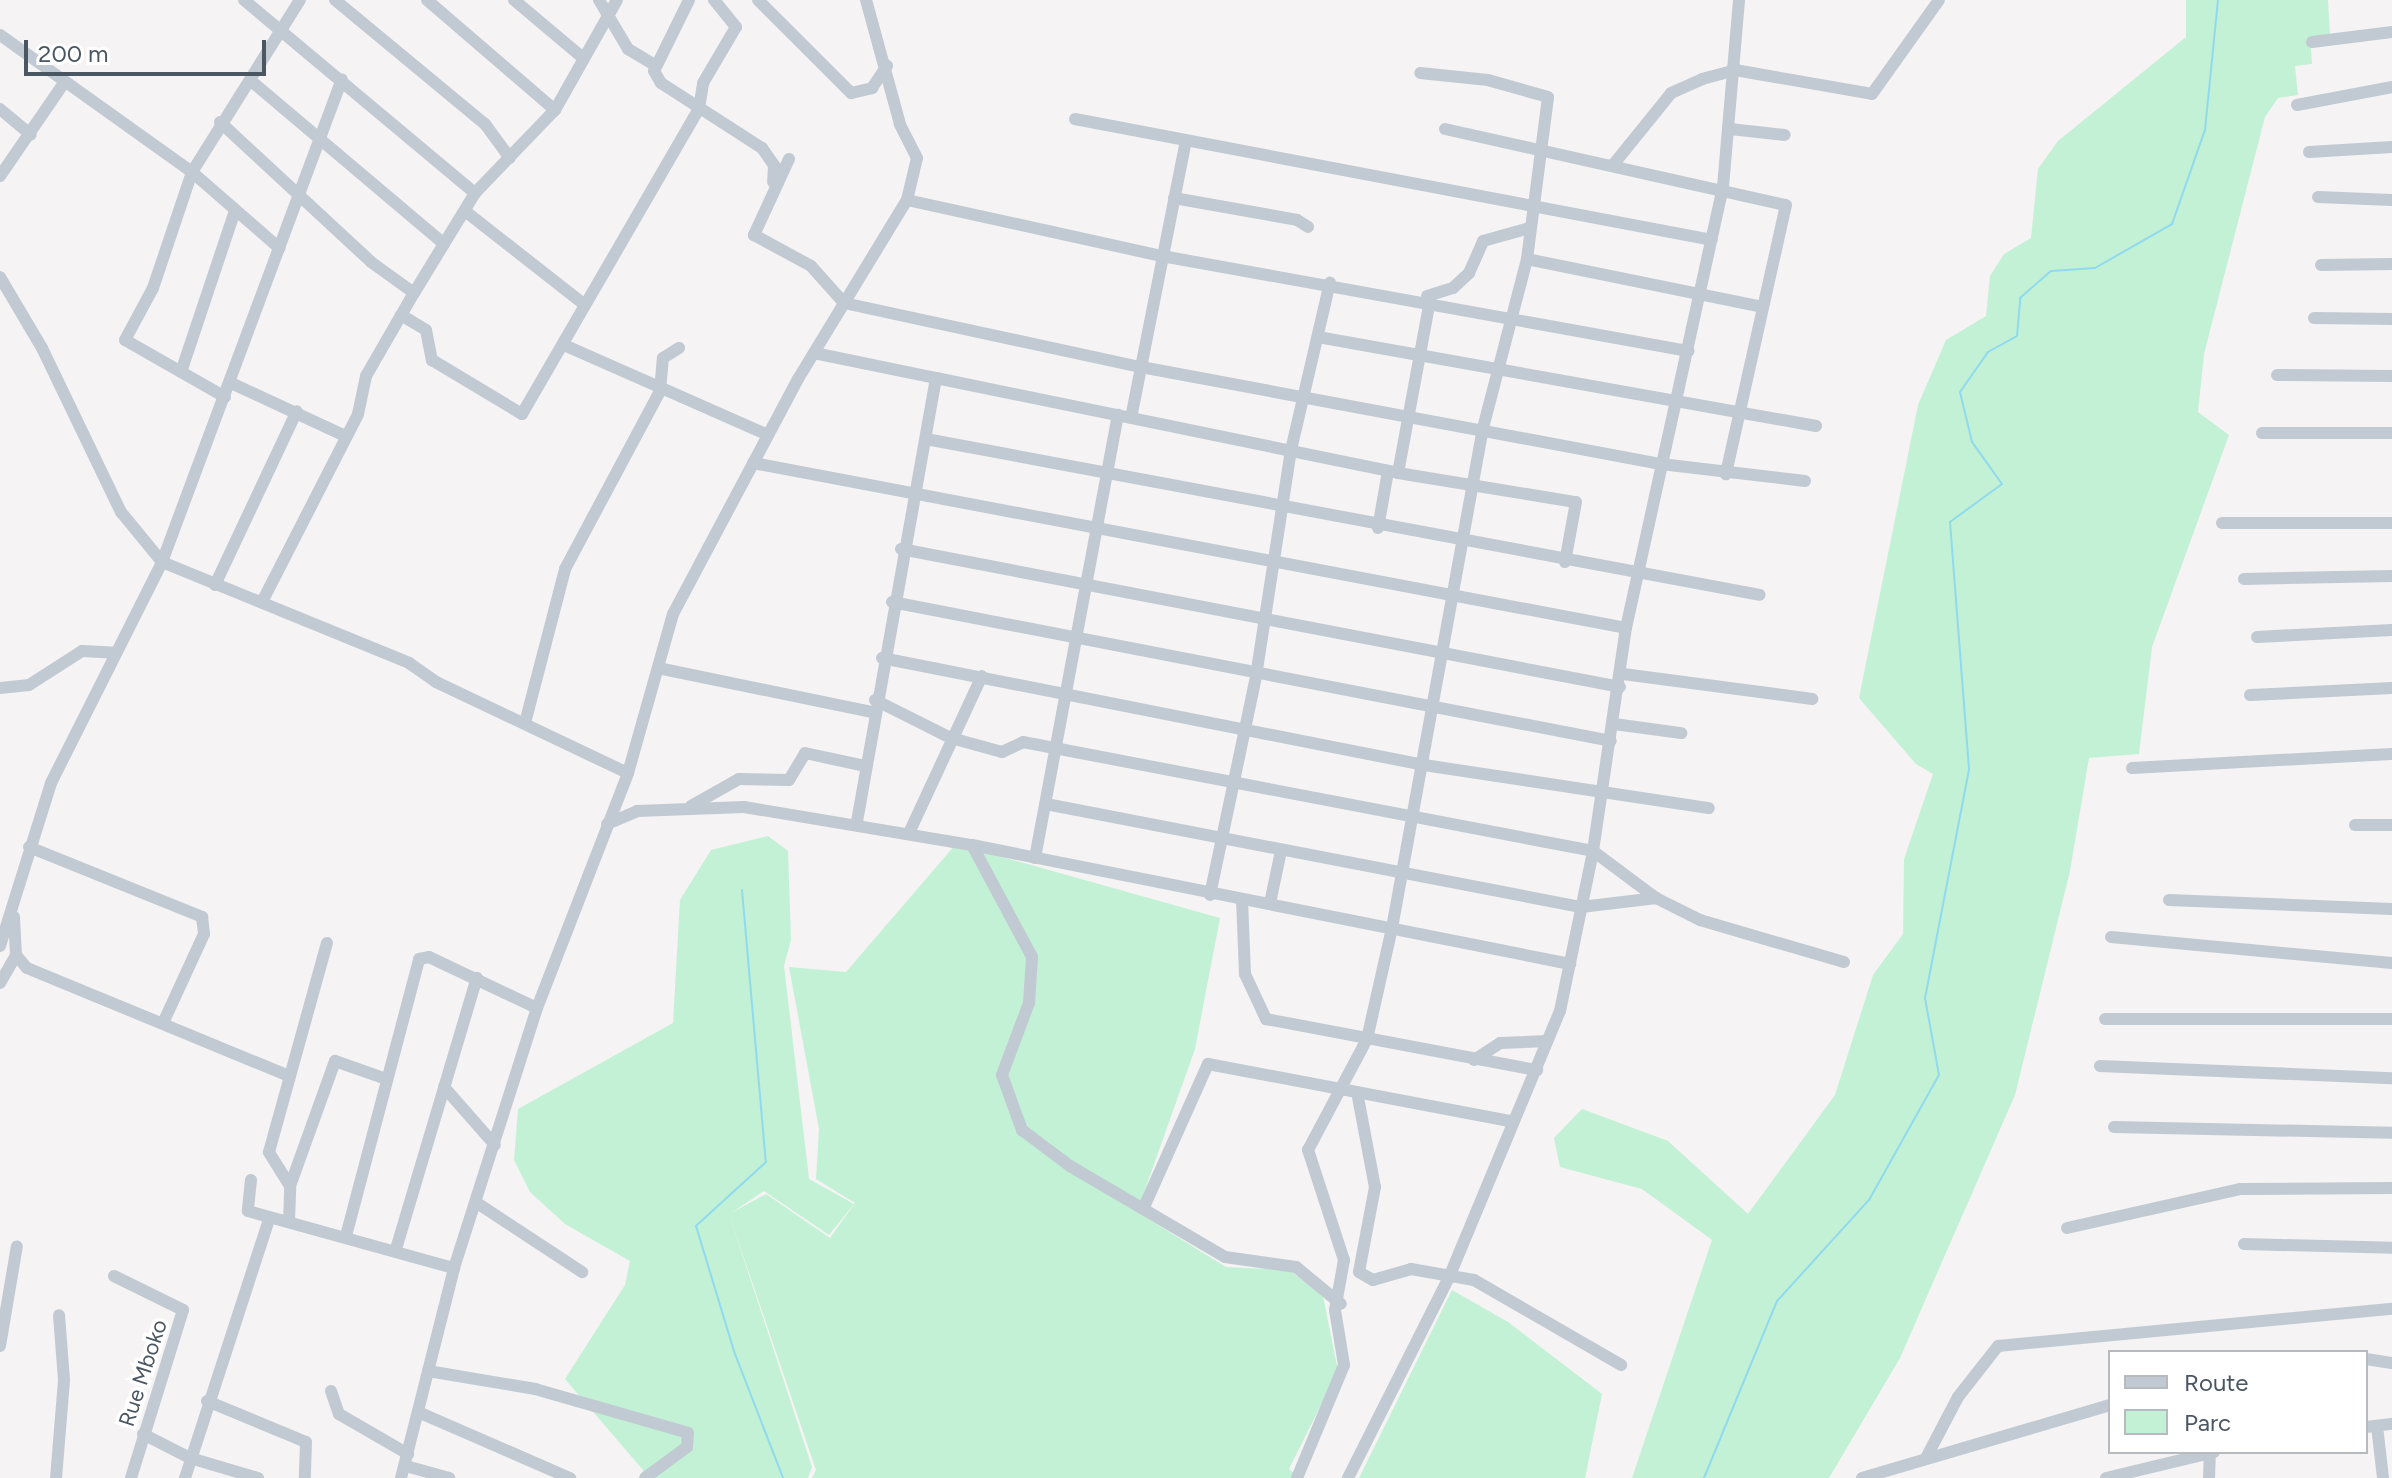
<!DOCTYPE html>
<style>
body{margin:0}
#map{position:relative;width:2392px;height:1478px;overflow:hidden;background:#f5f3f3;font-family:Figtree,sans-serif}
div>[style]{position:absolute}
[style*='--x']{left:calc(var(--x)*1px);top:calc(var(--y)*1px);width:calc(var(--w)*1px);rotate:calc(var(--a)*1deg)}
.green>*{inset:0;background:#c3f1d5}
.stream>*{height:2px;margin:-1px;padding:0 1px;transform-origin:1px;border-radius:1px;background:#90daee}
.minor>*{height:12px;margin:-6px;padding:0 6px;transform-origin:6px;border-radius:6px;background:#c1cad2}
span{translate:-50% -50%;white-space:nowrap;text-align:center;line-height:1.15;-webkit-text-stroke:7px #fff;paint-order:stroke}
.street-label{font-size:22px;color:#4a5661}
.legend{position:absolute;left:2108px;top:1350px;width:260px;height:104px;box-sizing:border-box;background:#fff;border:2px solid #b7bbc0;margin:0;padding:10px 14px;list-style:none;font-size:24px;color:#4a5661}
.legend li{display:flex;align-items:center;gap:16px;height:40px}
.legend b{width:40px;border:2px solid #b7bbc0}
.scale{position:absolute;left:24px;top:40px;width:242px;height:36px;box-sizing:border-box;border:4px solid #4a5661;border-top:0;padding-left:10px;font-size:24px;line-height:28px;white-space:nowrap;color:#4a5661;-webkit-text-stroke:6px #fff;paint-order:stroke}
</style>
<div id="map">
<div class="green">
<div style="clip-path:polygon(2186px 0,2328px 0,2330px 35px,2310px 37px,2312px 64px,2295px 66px,2298px 95px,2278px 98px,2265px 117px,2204px 354px,2198px 412px,2229px 435px,2152px 647px,2139px 754px,2089px 758px,2070px 871px,2015px 1095px,1900px 1358px,1829px 1478px,1632px 1478px,1712px 1240px,1642px 1189px,1560px 1167px,1554px 1138px,1582px 1109px,1668px 1141px,1748px 1214px,1835px 1095px,1873px 975px,1903px 934px,1904px 859px,1933px 774px,1916px 764px,1859px 698px,1918px 405px,1946px 340px,1986px 316px,1990px 276px,2004px 254px,2031px 238px,2038px 169px,2058px 141px,2186px 37px)"></div>
<div style="clip-path:polygon(768px 836px,788px 851px,791px 940px,784px 966px,809px 1179px,854px 1204px,829px 1235px,764px 1191px,731px 1213px,766px 1194px,830px 1238px,855px 1203px,816px 1179px,819px 1129px,789px 967px,846px 972px,956px 844px,1220px 918px,1195px 1049px,1137px 1212px,1226px 1267px,1289px 1270px,1323px 1296px,1338px 1371px,1289px 1469px,1299px 1478px,812px 1478px,816px 1470px,729px 1214px,812px 1467px,808px 1478px,642px 1478px,643px 1470px,565px 1379px,625px 1285px,630px 1261px,565px 1224px,530px 1192px,514px 1160px,518px 1109px,673px 1023px,680px 900px,711px 850px)"></div>
<div style="clip-path:polygon(1452px 1290px,1508px 1322px,1602px 1394px,1585px 1478px,1359px 1478px)"></div>
</div>
<div class="stream">
<div style="--x:742;--y:890;--w:273;--a:85"></div>
<div style="--x:766;--y:1162;--w:95;--a:137.6"></div>
<div style="--x:696;--y:1226;--w:134;--a:73.1"></div>
<div style="--x:735;--y:1354;--w:133;--a:68.8"></div>
<div style="--x:1704;--y:1478;--w:191;--a:-67.6"></div>
<div style="--x:1777;--y:1301;--w:137;--a:-47.7"></div>
<div style="--x:1869;--y:1200;--w:143;--a:-60.8"></div>
<div style="--x:1939;--y:1075;--w:78;--a:-100.3"></div>
<div style="--x:1925;--y:998;--w:233;--a:-79.1"></div>
<div style="--x:1969;--y:769;--w:248;--a:-94.4"></div>
<div style="--x:1950;--y:522;--w:64;--a:-36.2"></div>
<div style="--x:2002;--y:484;--w:52;--a:-125.5"></div>
<div style="--x:1972;--y:442;--w:51;--a:-103.5"></div>
<div style="--x:1960;--y:392;--w:49;--a:-55"></div>
<div style="--x:1988;--y:352;--w:33;--a:-29"></div>
<div style="--x:2017;--y:336;--w:38;--a:-85"></div>
<div style="--x:2020;--y:298;--w:41;--a:-41.1"></div>
<div style="--x:2051;--y:271;--w:44;--a:-3.9"></div>
<div style="--x:2095;--y:268;--w:89;--a:-29.7"></div>
<div style="--x:2172;--y:224;--w:100;--a:-70.7"></div>
<div style="--x:2205;--y:130;--w:131;--a:-84.3"></div>
</div>
<div class="minor">
<div style="--x:244;--y:0;--w:301;--a:39.9"></div>
<div style="--x:335;--y:0;--w:195;--a:39.6"></div>
<div style="--x:485;--y:124;--w:42;--a:53.7"></div>
<div style="--x:427;--y:0;--w:169;--a:40.7"></div>
<div style="--x:514;--y:0;--w:90;--a:40"></div>
<div style="--x:599;--y:0;--w:57;--a:59.4"></div>
<div style="--x:628;--y:49;--w:29;--a:31"></div>
<div style="--x:689;--y:0;--w:79;--a:116.2"></div>
<div style="--x:654;--y:71;--w:14;--a:60"></div>
<div style="--x:661;--y:83;--w:120;--a:32.8"></div>
<div style="--x:762;--y:148;--w:21;--a:55"></div>
<div style="--x:774;--y:165;--w:17;--a:93"></div>
<div style="--x:758;--y:0;--w:132;--a:45"></div>
<div style="--x:851;--y:93;--w:22;--a:-13"></div>
<div style="--x:872;--y:88;--w:27;--a:-56"></div>
<div style="--x:0;--y:35;--w:236;--a:35.5"></div>
<div style="--x:192;--y:172;--w:116;--a:41.1"></div>
<div style="--x:2312;--y:42;--w:81;--a:-7.1"></div>
<div style="--x:250;--y:80;--w:254;--a:40.2"></div>
<div style="--x:2297;--y:105;--w:97;--a:-10.7"></div>
<div style="--x:0;--y:109;--w:40;--a:40"></div>
<div style="--x:1075;--y:119;--w:648;--a:10.76"></div>
<div style="--x:220;--y:122;--w:206;--a:42.8"></div>
<div style="--x:371;--y:262;--w:53;--a:35.8"></div>
<div style="--x:1445;--y:129;--w:349;--a:12.6"></div>
<div style="--x:1786;--y:205;--w:276;--a:102.6"></div>
<div style="--x:1730;--y:129;--w:55;--a:6.2"></div>
<div style="--x:2309;--y:152;--w:83;--a:-3.4"></div>
<div style="--x:789;--y:159;--w:84;--a:114.7"></div>
<div style="--x:754;--y:235;--w:65;--a:28.5"></div>
<div style="--x:811;--y:266;--w:50;--a:48.3"></div>
<div style="--x:844;--y:303;--w:304;--a:12.2"></div>
<div style="--x:1141;--y:367;--w:529;--a:10.57"></div>
<div style="--x:1661;--y:464;--w:145;--a:6.7"></div>
<div style="--x:1613;--y:165;--w:92;--a:-51.1"></div>
<div style="--x:1671;--y:93;--w:34;--a:-24"></div>
<div style="--x:1702;--y:79;--w:34;--a:-15"></div>
<div style="--x:1735;--y:70;--w:139;--a:9.9"></div>
<div style="--x:1872;--y:94;--w:115;--a:-54.5"></div>
<div style="--x:0;--y:176;--w:113;--a:-55.5"></div>
<div style="--x:2318;--y:197;--w:74;--a:2.3"></div>
<div style="--x:1174;--y:198;--w:125;--a:10.1"></div>
<div style="--x:1297;--y:220;--w:13;--a:32"></div>
<div style="--x:907;--y:200;--w:261;--a:12.4"></div>
<div style="--x:1162;--y:256;--w:535;--a:10.24"></div>
<div style="--x:465;--y:211;--w:152;--a:38.1"></div>
<div style="--x:1527;--y:259;--w:240;--a:11.5"></div>
<div style="--x:2321;--y:265;--w:71;--a:-0.8"></div>
<div style="--x:0;--y:277;--w:82;--a:59.4"></div>
<div style="--x:42;--y:348;--w:182;--a:64.3"></div>
<div style="--x:121;--y:512;--w:65;--a:50.6"></div>
<div style="--x:162;--y:562;--w:267;--a:22.2"></div>
<div style="--x:409;--y:663;--w:33;--a:35"></div>
<div style="--x:436;--y:682;--w:212;--a:25.4"></div>
<div style="--x:1427;--y:296;--w:27;--a:-17"></div>
<div style="--x:1453;--y:288;--w:22;--a:-43"></div>
<div style="--x:1469;--y:273;--w:35;--a:-66"></div>
<div style="--x:1483;--y:241;--w:49;--a:-15.5"></div>
<div style="--x:401;--y:315;--w:29;--a:31"></div>
<div style="--x:426;--y:330;--w:31;--a:79"></div>
<div style="--x:432;--y:360;--w:105;--a:31"></div>
<div style="--x:522;--y:414;--w:353;--a:-59.9"></div>
<div style="--x:699;--y:109;--w:26;--a:-81"></div>
<div style="--x:703;--y:83;--w:65;--a:-59.5"></div>
<div style="--x:736;--y:27;--w:35;--a:-129"></div>
<div style="--x:2314;--y:318;--w:78;--a:0.7"></div>
<div style="--x:1318;--y:337;--w:506;--a:10.13"></div>
<div style="--x:564;--y:345;--w:223;--a:23.8"></div>
<div style="--x:814;--y:353;--w:125;--a:11.6"></div>
<div style="--x:936;--y:378;--w:454;--a:100.1"></div>
<div style="--x:181;--y:372;--w:170;--a:-71.5"></div>
<div style="--x:2277;--y:375;--w:115;--a:0.5"></div>
<div style="--x:936;--y:378;--w:472;--a:11.6"></div>
<div style="--x:1398;--y:473;--w:180;--a:9.3"></div>
<div style="--x:1576;--y:502;--w:61;--a:100.4"></div>
<div style="--x:231;--y:383;--w:123;--a:24.9"></div>
<div style="--x:225;--y:397;--w:115;--a:-150.3"></div>
<div style="--x:125;--y:340;--w:59;--a:-61.7"></div>
<div style="--x:153;--y:288;--w:122;--a:-71.4"></div>
<div style="--x:192;--y:172;--w:203;--a:-57.9"></div>
<div style="--x:1131;--y:418;--w:283;--a:-78.8"></div>
<div style="--x:2262;--y:433;--w:130;--a:0"></div>
<div style="--x:926;--y:439;--w:848;--a:10.59"></div>
<div style="--x:753;--y:463;--w:888;--a:10.7"></div>
<div style="--x:1398;--y:473;--w:175;--a:-79.5"></div>
<div style="--x:2222;--y:523;--w:170;--a:0"></div>
<div style="--x:1378;--y:528;--w:58;--a:-80"></div>
<div style="--x:901;--y:549;--w:732;--a:10.86"></div>
<div style="--x:2244;--y:579;--w:148;--a:-1.2"></div>
<div style="--x:215;--y:585;--w:192;--a:-64.8"></div>
<div style="--x:262;--y:602;--w:211;--a:-62.9"></div>
<div style="--x:358;--y:414;--w:39;--a:-78"></div>
<div style="--x:366;--y:376;--w:96;--a:-60"></div>
<div style="--x:414;--y:293;--w:117;--a:-58.6"></div>
<div style="--x:475;--y:193;--w:115;--a:-46.1"></div>
<div style="--x:555;--y:110;--w:126;--a:-60.6"></div>
<div style="--x:892;--y:602;--w:732;--a:10.94"></div>
<div style="--x:2257;--y:637;--w:135;--a:-3"></div>
<div style="--x:882;--y:658;--w:552;--a:11.17"></div>
<div style="--x:1424;--y:765;--w:288;--a:8.6"></div>
<div style="--x:658;--y:668;--w:219;--a:11.6"></div>
<div style="--x:1623;--y:674;--w:191;--a:7.5"></div>
<div style="--x:0;--y:688;--w:29;--a:-6"></div>
<div style="--x:29;--y:685;--w:63;--a:-32.7"></div>
<div style="--x:82;--y:651;--w:34;--a:3"></div>
<div style="--x:2250;--y:695;--w:142;--a:-2.8"></div>
<div style="--x:875;--y:700;--w:85;--a:26.6"></div>
<div style="--x:951;--y:738;--w:53;--a:15.4"></div>
<div style="--x:1002;--y:752;--w:23;--a:-25"></div>
<div style="--x:1023;--y:742;--w:580;--a:10.83"></div>
<div style="--x:1593;--y:851;--w:79;--a:36.7"></div>
<div style="--x:1656;--y:898;--w:49;--a:26.6"></div>
<div style="--x:1700;--y:920;--w:150;--a:16.3"></div>
<div style="--x:525;--y:723;--w:159;--a:-75.4"></div>
<div style="--x:565;--y:569;--w:202;--a:-61.9"></div>
<div style="--x:660;--y:391;--w:33;--a:-85"></div>
<div style="--x:663;--y:358;--w:19;--a:-32"></div>
<div style="--x:1614;--y:724;--w:68;--a:7.7"></div>
<div style="--x:2132;--y:768;--w:260;--a:-3.1"></div>
<div style="--x:1046;--y:804;--w:545;--a:10.9"></div>
<div style="--x:1581;--y:907;--w:76;--a:-6.8"></div>
<div style="--x:691;--y:806;--w:55;--a:-29.4"></div>
<div style="--x:739;--y:779;--w:50;--a:1.1"></div>
<div style="--x:789;--y:780;--w:31;--a:-59"></div>
<div style="--x:805;--y:753;--w:61;--a:12.2"></div>
<div style="--x:607;--y:824;--w:33;--a:-23"></div>
<div style="--x:637;--y:811;--w:107;--a:-2.1"></div>
<div style="--x:744;--y:807;--w:231;--a:9.5"></div>
<div style="--x:972;--y:845;--w:610;--a:11.25"></div>
<div style="--x:2355;--y:825;--w:37;--a:0"></div>
<div style="--x:909;--y:833;--w:173;--a:-65.1"></div>
<div style="--x:972;--y:845;--w:127;--a:61.8"></div>
<div style="--x:1032;--y:957;--w:46;--a:93.7"></div>
<div style="--x:1029;--y:1003;--w:77;--a:110.6"></div>
<div style="--x:1002;--y:1075;--w:59;--a:70"></div>
<div style="--x:1022;--y:1130;--w:60;--a:36.9"></div>
<div style="--x:1070;--y:1166;--w:180;--a:30.4"></div>
<div style="--x:1225;--y:1257;--w:72;--a:8"></div>
<div style="--x:1296;--y:1267;--w:58;--a:39.4"></div>
<div style="--x:29;--y:847;--w:187;--a:22"></div>
<div style="--x:202;--y:917;--w:17;--a:83"></div>
<div style="--x:204;--y:934;--w:98;--a:114.7"></div>
<div style="--x:1035;--y:858;--w:451;--a:-79.4"></div>
<div style="--x:1210;--y:895;--w:224;--a:-78.1"></div>
<div style="--x:1256;--y:676;--w:229;--a:-81.2"></div>
<div style="--x:1291;--y:450;--w:172;--a:-76.9"></div>
<div style="--x:1242;--y:899;--w:75;--a:87.7"></div>
<div style="--x:1245;--y:974;--w:50;--a:65"></div>
<div style="--x:1266;--y:1019;--w:276;--a:10.7"></div>
<div style="--x:2169;--y:900;--w:223;--a:2.3"></div>
<div style="--x:1270;--y:903;--w:53;--a:-78.1"></div>
<div style="--x:2111;--y:937;--w:282;--a:5.3"></div>
<div style="--x:0;--y:946;--w:171;--a:-72.6"></div>
<div style="--x:51;--y:783;--w:247;--a:-63.3"></div>
<div style="--x:162;--y:562;--w:515;--a:-69.56"></div>
<div style="--x:16;--y:955;--w:17;--a:50"></div>
<div style="--x:27;--y:968;--w:283;--a:22.4"></div>
<div style="--x:0;--y:983;--w:32;--a:-60"></div>
<div style="--x:16;--y:955;--w:38;--a:-93"></div>
<div style="--x:2105;--y:1019;--w:287;--a:0"></div>
<div style="--x:1474;--y:1060;--w:31;--a:-33"></div>
<div style="--x:1500;--y:1043;--w:47;--a:-2.4"></div>
<div style="--x:2100;--y:1066;--w:292;--a:2.4"></div>
<div style="--x:444;--y:1087;--w:77;--a:48.7"></div>
<div style="--x:1357;--y:1092;--w:97;--a:79.3"></div>
<div style="--x:1375;--y:1187;--w:86;--a:100.7"></div>
<div style="--x:1359;--y:1272;--w:16;--a:30"></div>
<div style="--x:1373;--y:1280;--w:40;--a:-16"></div>
<div style="--x:1411;--y:1269;--w:64;--a:9.9"></div>
<div style="--x:1474;--y:1280;--w:170;--a:30"></div>
<div style="--x:2114;--y:1127;--w:278;--a:1.2"></div>
<div style="--x:251;--y:1180;--w:31;--a:96"></div>
<div style="--x:248;--y:1211;--w:214;--a:15.5"></div>
<div style="--x:290;--y:1186;--w:133;--a:-70.2"></div>
<div style="--x:335;--y:1061;--w:54;--a:19.4"></div>
<div style="--x:477;--y:1203;--w:126;--a:33.3"></div>
<div style="--x:1144;--y:1207;--w:157;--a:-65.9"></div>
<div style="--x:1208;--y:1064;--w:311;--a:10.7"></div>
<div style="--x:289;--y:1222;--w:36;--a:-88"></div>
<div style="--x:290;--y:1186;--w:40;--a:-122"></div>
<div style="--x:269;--y:1152;--w:217;--a:-74.5"></div>
<div style="--x:2067;--y:1228;--w:177;--a:-12.7"></div>
<div style="--x:2240;--y:1189;--w:152;--a:-0.4"></div>
<div style="--x:346;--y:1236;--w:286;--a:-75.2"></div>
<div style="--x:419;--y:959;--w:10;--a:-11"></div>
<div style="--x:429;--y:957;--w:119;--a:25.3"></div>
<div style="--x:2244;--y:1244;--w:148;--a:1.5"></div>
<div style="--x:396;--y:1249;--w:283;--a:-73.4"></div>
<div style="--x:114;--y:1276;--w:77;--a:26.2"></div>
<div style="--x:183;--y:1310;--w:176;--a:107.2"></div>
<div style="--x:0;--y:1346;--w:101;--a:-80.4"></div>
<div style="--x:2366;--y:1359;--w:26;--a:9"></div>
<div style="--x:428;--y:1371;--w:109;--a:9.5"></div>
<div style="--x:535;--y:1389;--w:159;--a:16"></div>
<div style="--x:688;--y:1433;--w:14;--a:94"></div>
<div style="--x:687;--y:1447;--w:52;--a:143.6"></div>
<div style="--x:331;--y:1391;--w:24;--a:71"></div>
<div style="--x:339;--y:1414;--w:80;--a:30.1"></div>
<div style="--x:207;--y:1401;--w:107;--a:22.5"></div>
<div style="--x:306;--y:1442;--w:36;--a:92"></div>
<div style="--x:418;--y:1412;--w:166;--a:23.5"></div>
<div style="--x:2377;--y:1426;--w:52;--a:83.4"></div>
<div style="--x:2366;--y:1427;--w:26;--a:-7"></div>
<div style="--x:143;--y:1434;--w:53;--a:27.1"></div>
<div style="--x:190;--y:1458;--w:71;--a:16.4"></div>
<div style="--x:1926;--y:1458;--w:69;--a:-62.3"></div>
<div style="--x:1958;--y:1397;--w:65;--a:-51.9"></div>
<div style="--x:1998;--y:1346;--w:396;--a:-5.4"></div>
<div style="--x:406;--y:1466;--w:45;--a:15.6"></div>
<div style="--x:56;--y:1478;--w:98;--a:-85.3"></div>
<div style="--x:64;--y:1380;--w:65;--a:-94.4"></div>
<div style="--x:185;--y:1478;--w:274;--a:-72"></div>
<div style="--x:401;--y:1478;--w:217;--a:-75.8"></div>
<div style="--x:454;--y:1268;--w:273;--a:-72.3"></div>
<div style="--x:537;--y:1008;--w:252;--a:-68.8"></div>
<div style="--x:628;--y:773;--w:165;--a:-74.2"></div>
<div style="--x:673;--y:614;--w:266;--a:-62"></div>
<div style="--x:798;--y:379;--w:210;--a:-58.7"></div>
<div style="--x:907;--y:200;--w:43;--a:-76.6"></div>
<div style="--x:917;--y:158;--w:38;--a:-117"></div>
<div style="--x:900;--y:124;--w:129;--a:-105.3"></div>
<div style="--x:1297;--y:1478;--w:122;--a:-67.4"></div>
<div style="--x:1344;--y:1365;--w:56;--a:-99.3"></div>
<div style="--x:1335;--y:1310;--w:51;--a:-79.8"></div>
<div style="--x:1344;--y:1260;--w:116;--a:-108.1"></div>
<div style="--x:1308;--y:1150;--w:126;--a:-62"></div>
<div style="--x:1367;--y:1039;--w:114;--a:-77.3"></div>
<div style="--x:1392;--y:928;--w:508;--a:-79.69"></div>
<div style="--x:1483;--y:428;--w:175;--a:-75.4"></div>
<div style="--x:1527;--y:259;--w:163;--a:-82.6"></div>
<div style="--x:1548;--y:97;--w:62;--a:-164.2"></div>
<div style="--x:1488;--y:80;--w:68;--a:-174.1"></div>
<div style="--x:1348;--y:1478;--w:227;--a:-63.3"></div>
<div style="--x:1450;--y:1275;--w:286;--a:-67.4"></div>
<div style="--x:1560;--y:1011;--w:163;--a:-78.3"></div>
<div style="--x:1593;--y:851;--w:225;--a:-81.6"></div>
<div style="--x:1626;--y:628;--w:452;--a:-77.6"></div>
<div style="--x:1723;--y:187;--w:188;--a:-85.1"></div>
<div style="--x:1862;--y:1478;--w:259;--a:-16.4"></div>
<div style="--x:2106;--y:1478;--w:111;--a:-13.5"></div>
<div style="--x:2209;--y:1478;--w:25;--a:-88"></div>
</div>
<div class="street-label">
<span style="left:143px;top:1373px;rotate:-72deg">Rue Mboko</span>
</div>
<ul class="legend">
<li><b style="height:10px;background:#c1cad2"></b>Route</li>
<li><b style="height:22px;background:#c3f1d5"></b>Parc</li>
</ul>
<div class="scale">200 m</div>
</div>
